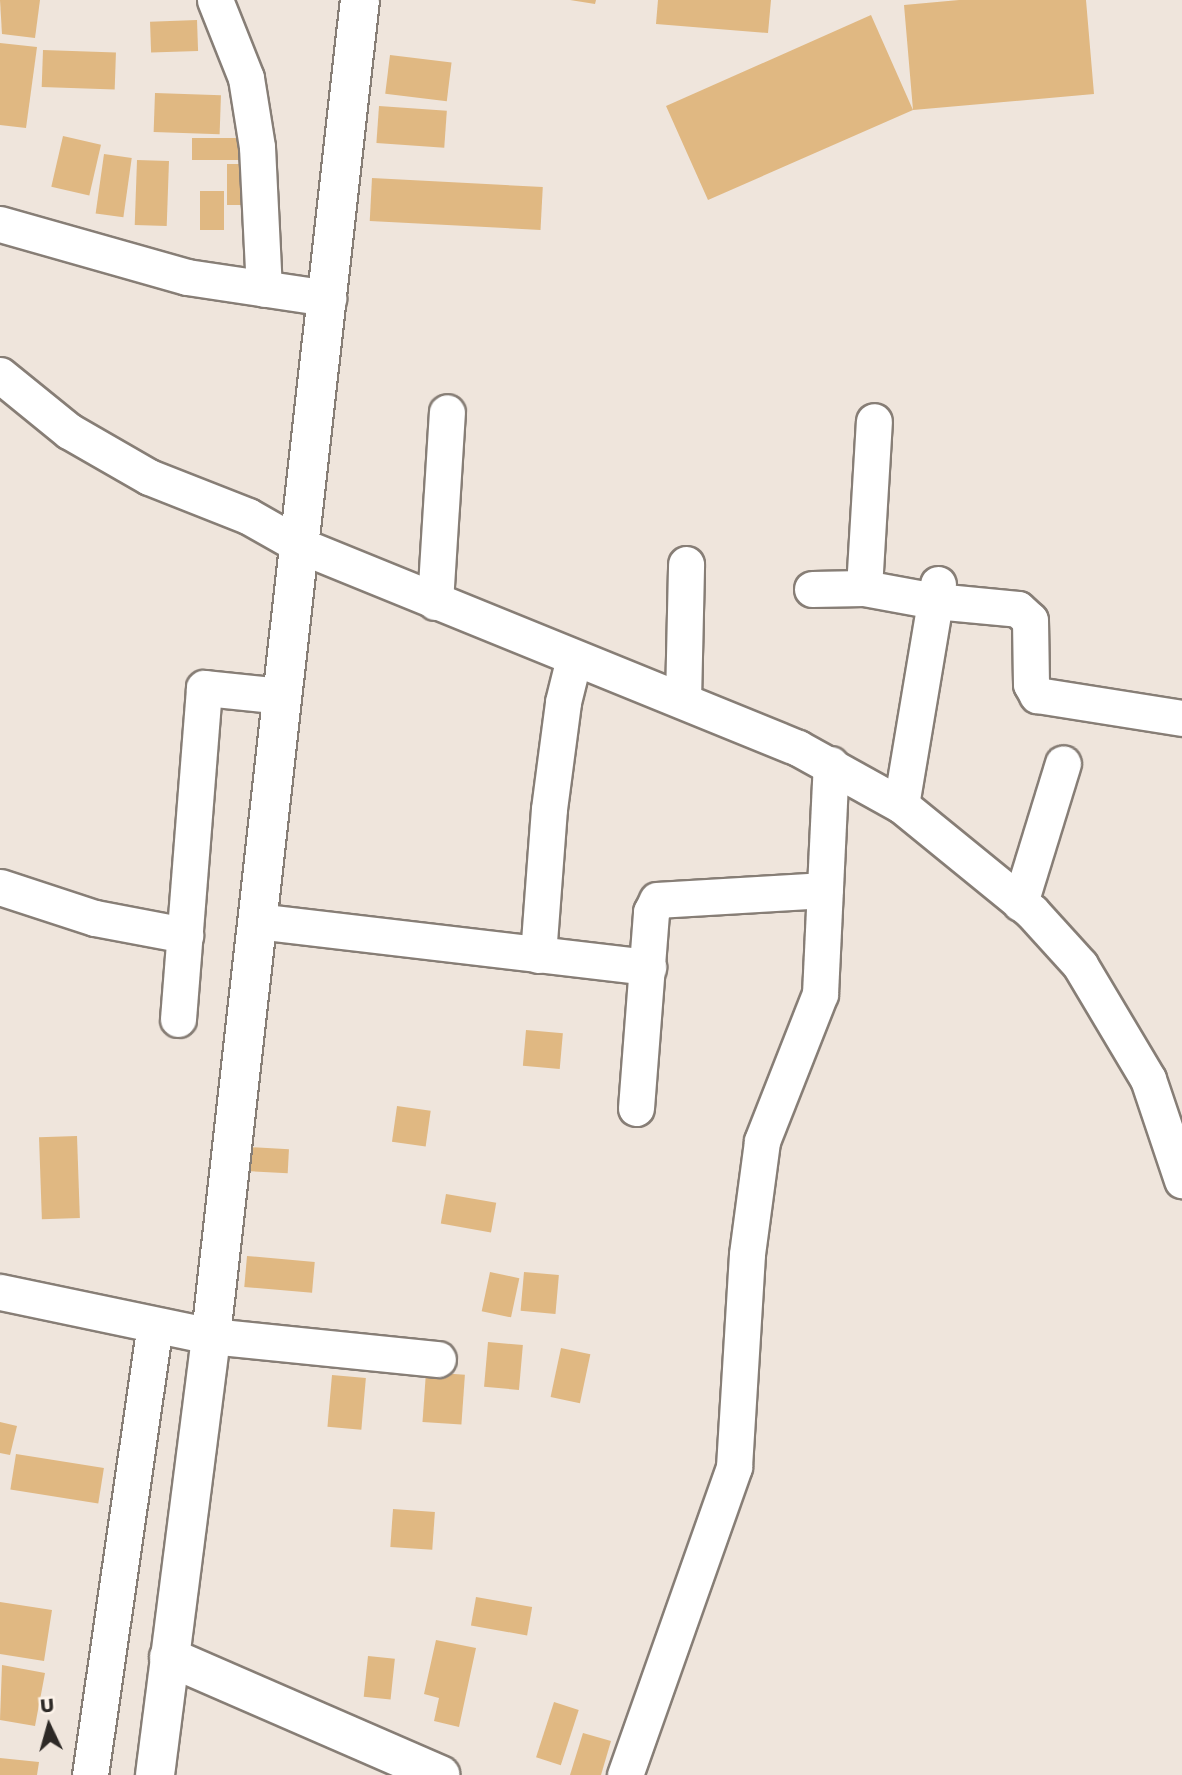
<!DOCTYPE html>
<style>
body{margin:0}
#map{position:relative;width:1182px;height:1775px;overflow:hidden;background:#efe5dc;font-family:"Golos Text",sans-serif}
div>[style]{position:absolute}
[style*='--x']{left:calc(var(--x)*1px);top:calc(var(--y)*1px);width:calc(var(--w)*1px);rotate:calc(var(--a)*1deg)}
.building>*{inset:0;background:#e0b882;transform-origin:0 0}
.roads{filter:drop-shadow(2px 0 #877e76) drop-shadow(-2px 0 #877e76) drop-shadow(0 2px #877e76) drop-shadow(0 -2px #877e76)}
.minor>*{height:35px;margin:-17.5px;padding:0 17.5px;transform-origin:17.5px;border-radius:17.5px;background:#fff}
.tertiary>*{height:38px;margin:-19px;padding:0 19px;transform-origin:19px;border-radius:19px;background:#fff}
.secondary>*{height:38px;margin:-19px;padding:0 19px;transform-origin:19px;border-radius:19px;background:#fff}
span{translate:-50% -50%;white-space:nowrap;text-align:center;line-height:1.15;-webkit-text-stroke:7px #fcf2e9;paint-order:stroke}
.north{position:absolute;left:14px;top:1691px;width:70px;height:70px;-webkit-text-stroke:5px #fcf2e9;paint-order:stroke;rotate:355deg;font-size:19px;font-weight:700;line-height:28px;text-align:center;color:#2d2926}
.north::after{content:'';display:block;margin:auto;width:24px;height:32px;background:#2d2926;clip-path:polygon(50% 0,100% 100%,50% 72%,0 100%)}
</style>
<div id="map">
<div class="building">
<div style="clip-path:polygon(0 0,40px 0,35px 38px,2px 34px)"></div>
<div style="clip-path:polygon(570px 0,596px 0,595px 4px)"></div>
<div style="clip-path:polygon(658px 0,771px 0,768px 33px,656px 24px)"></div>
<div style="clip-path:polygon(959px 0,1086px 0,1094px 94px,913px 110px,708px 200px,666px 106px,871px 15px,913px 110px,904px 5px)"></div>
<div style="left:197px;top:20px;width:31px;height:47px;rotate:88deg"></div>
<div style="clip-path:polygon(0 43px,37px 47px,26px 128px,0 125px)"></div>
<div style="left:43px;top:50px;width:73px;height:37px;rotate:2deg"></div>
<div style="left:390px;top:55px;width:62px;height:39px;rotate:7deg"></div>
<div style="left:155px;top:93px;width:66px;height:39px;rotate:2deg"></div>
<div style="left:379px;top:106px;width:68px;height:37px;rotate:4deg"></div>
<div style="left:63px;top:136px;width:39px;height:52px;rotate:13deg"></div>
<div style="left:192px;top:138px;width:52px;height:22px"></div>
<div style="left:104px;top:154px;width:28px;height:60px;rotate:8deg"></div>
<div style="left:137px;top:160px;width:32px;height:65px;rotate:2deg"></div>
<div style="left:227px;top:164px;width:23px;height:41px"></div>
<div style="left:372px;top:178px;width:171px;height:43px;rotate:3deg"></div>
<div style="left:200px;top:191px;width:24px;height:39px"></div>
<div style="left:526px;top:1030px;width:37px;height:36px;rotate:5deg"></div>
<div style="left:397px;top:1106px;width:34px;height:36px;rotate:8deg"></div>
<div style="left:77px;top:1136px;width:82px;height:38px;rotate:88deg"></div>
<div style="left:247px;top:1147px;width:42px;height:24px;rotate:3deg"></div>
<div style="left:446px;top:1194px;width:51px;height:30px;rotate:10deg"></div>
<div style="left:247px;top:1256px;width:68px;height:31px;rotate:5deg"></div>
<div style="left:490px;top:1272px;width:30px;height:40px;rotate:12deg"></div>
<div style="left:524px;top:1272px;width:35px;height:39px;rotate:5deg"></div>
<div style="left:488px;top:1342px;width:35px;height:45px;rotate:5deg"></div>
<div style="left:561px;top:1348px;width:30px;height:50px;rotate:12deg"></div>
<div style="left:426px;top:1372px;width:39px;height:50px;rotate:4deg"></div>
<div style="left:332px;top:1375px;width:34px;height:52px;rotate:5deg"></div>
<div style="clip-path:polygon(0 1422px,17px 1426px,10px 1455px,0 1453px)"></div>
<div style="left:16px;top:1454px;width:89px;height:36px;rotate:9deg"></div>
<div style="left:393px;top:1509px;width:42px;height:38px;rotate:4deg"></div>
<div style="left:476px;top:1597px;width:57px;height:29px;rotate:10deg"></div>
<div style="clip-path:polygon(0 1602px,52px 1610px,44px 1661px,0 1654px)"></div>
<div style="clip-path:polygon(436px 1640px,476px 1648px,459px 1727px,434px 1721px,439px 1698px,424px 1694px)"></div>
<div style="left:368px;top:1656px;width:27px;height:41px;rotate:6deg"></div>
<div style="clip-path:polygon(2px 1665px,45px 1673px,35px 1726px,0 1720px)"></div>
<div style="left:554px;top:1702px;width:26px;height:58px;rotate:18deg"></div>
<div style="clip-path:polygon(583px 1733px,611px 1741px,601px 1775px,570px 1775px)"></div>
<div style="clip-path:polygon(0 1758px,39px 1762px,37px 1775px,0 1775px)"></div>
</div>
<div class="roads">
<div class="minor">
<div style="--x:215;--y:0;--w:84;--a:68.3"></div>
<div style="--x:246;--y:78;--w:70;--a:80.9"></div>
<div style="--x:257;--y:147;--w:142;--a:87.2"></div>
<div style="--x:0;--y:224;--w:194;--a:15.8"></div>
<div style="--x:187;--y:277;--w:143;--a:8.5"></div>
<div style="--x:0;--y:375;--w:89;--a:39.1"></div>
<div style="--x:69;--y:431;--w:92;--a:29.9"></div>
<div style="--x:149;--y:477;--w:106;--a:21.5"></div>
<div style="--x:248;--y:516;--w:59;--a:29.6"></div>
<div style="--x:299;--y:545;--w:539;--a:22.14"></div>
<div style="--x:798;--y:748;--w:118;--a:29"></div>
<div style="--x:901;--y:805;--w:169;--a:39.2"></div>
<div style="--x:1032;--y:912;--w:72;--a:47.8"></div>
<div style="--x:1080;--y:965;--w:133;--a:59.2"></div>
<div style="--x:1148;--y:1079;--w:107;--a:71.4"></div>
<div style="--x:864;--y:588;--w:167;--a:-86.6"></div>
<div style="--x:812;--y:589;--w:52;--a:-1.1"></div>
<div style="--x:864;--y:588;--w:72;--a:10.4"></div>
<div style="--x:935;--y:601;--w:83;--a:5.5"></div>
<div style="--x:1018;--y:609;--w:16;--a:43"></div>
<div style="--x:1030;--y:620;--w:64;--a:89.1"></div>
<div style="--x:1031;--y:684;--w:13;--a:61"></div>
<div style="--x:1037;--y:695;--w:147;--a:9"></div>
<div style="--x:435;--y:602;--w:190;--a:-86.4"></div>
<div style="--x:683;--y:700;--w:136;--a:-88.7"></div>
<div style="--x:901;--y:805;--w:224;--a:-80.5"></div>
<div style="--x:0;--y:887;--w:100;--a:18.1"></div>
<div style="--x:95;--y:918;--w:92;--a:10.7"></div>
<div style="--x:1020;--y:903;--w:146;--a:-72.9"></div>
<div style="--x:256;--y:921;--w:395;--a:6.7"></div>
<div style="--x:538;--y:955;--w:146;--a:-85.7"></div>
<div style="--x:549;--y:809;--w:108;--a:-82.5"></div>
<div style="--x:563;--y:702;--w:45;--a:-76"></div>
<div style="--x:178;--y:1019;--w:332;--a:-85.5"></div>
<div style="--x:204;--y:688;--w:77;--a:5.9"></div>
<div style="--x:636;--y:1108;--w:197;--a:-85.6"></div>
<div style="--x:651;--y:912;--w:13;--a:-63"></div>
<div style="--x:657;--y:900;--w:168;--a:-3.4"></div>
<div style="--x:0;--y:1292;--w:216;--a:11.8"></div>
<div style="--x:211;--y:1336;--w:228;--a:5.8"></div>
<div style="--x:90;--y:1775;--w:454;--a:-81.8"></div>
<div style="--x:625;--y:1775;--w:327;--a:-70.5"></div>
<div style="--x:734;--y:1467;--w:213;--a:-86.5"></div>
<div style="--x:747;--y:1254;--w:114;--a:-82.4"></div>
<div style="--x:762;--y:1141;--w:158;--a:-68.5"></div>
<div style="--x:820;--y:994;--w:230;--a:-87.3"></div>
</div>
<div class="tertiary">
<div style="--x:169;--y:1657;--w:296;--a:23.5"></div>
</div>
<div class="secondary">
<div style="--x:155;--y:1775;--w:443;--a:-82.7"></div>
<div style="--x:211;--y:1336;--w:1344;--a:-83.64"></div>
</div>
</div>
<div class="north">U</div>
</div>
